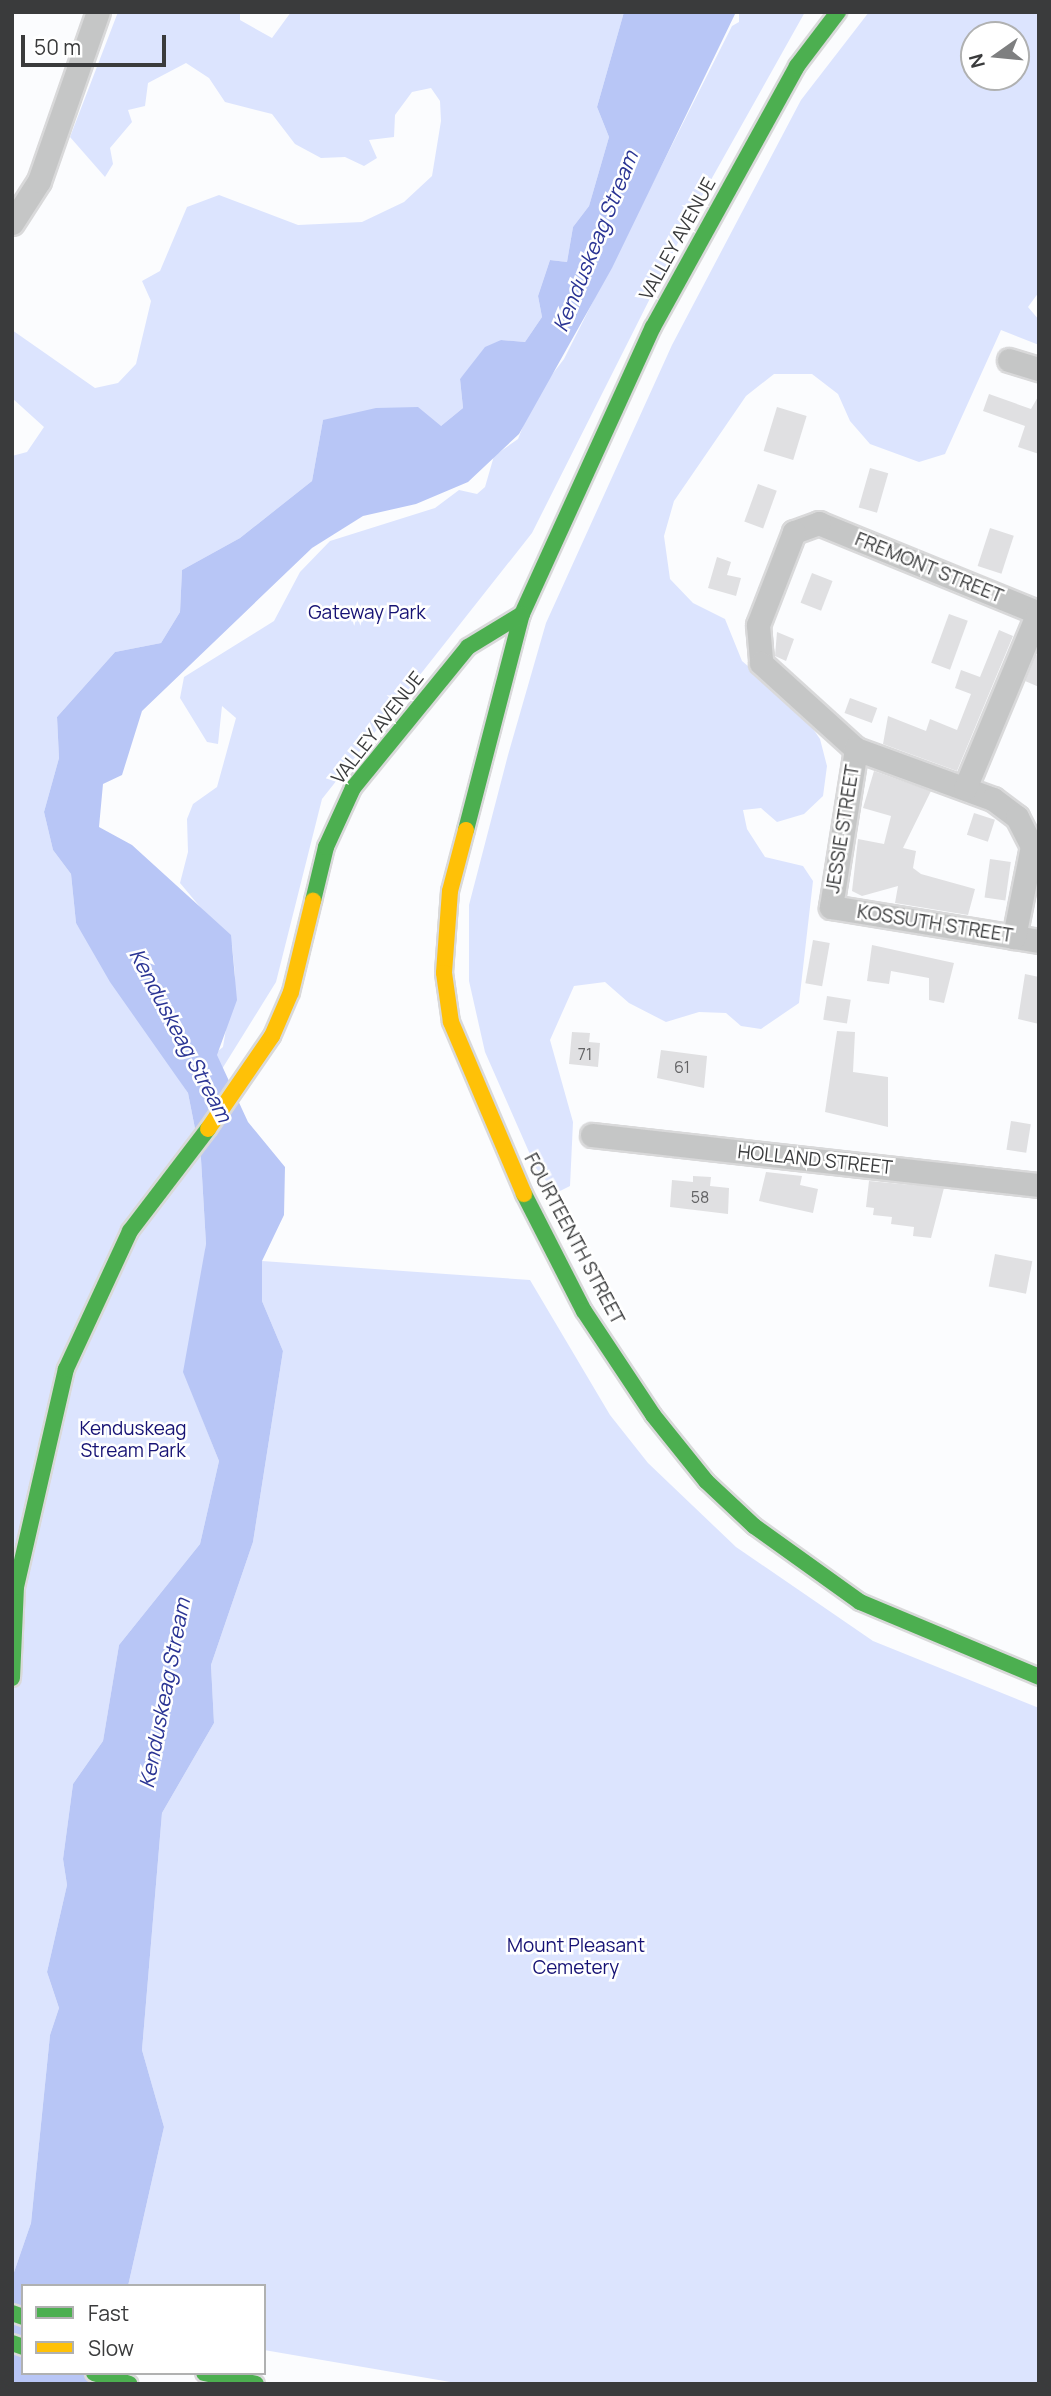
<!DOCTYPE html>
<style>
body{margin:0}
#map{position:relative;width:1051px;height:2396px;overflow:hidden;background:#fbfcfe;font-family:Manrope,sans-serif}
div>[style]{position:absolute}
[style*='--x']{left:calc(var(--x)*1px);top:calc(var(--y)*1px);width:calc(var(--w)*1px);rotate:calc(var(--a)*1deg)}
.green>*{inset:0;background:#dce4fe}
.water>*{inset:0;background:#b8c6f6}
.building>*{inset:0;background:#e0e0e2;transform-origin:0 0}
.roads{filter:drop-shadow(2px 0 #d9d9da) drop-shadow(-2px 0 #d9d9da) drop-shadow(0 2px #d9d9da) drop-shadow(0 -2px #d9d9da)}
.street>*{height:23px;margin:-11.5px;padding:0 11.5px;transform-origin:11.5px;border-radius:11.5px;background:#c5c6c6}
.fast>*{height:16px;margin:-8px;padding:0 8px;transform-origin:8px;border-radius:8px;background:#4caf50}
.slow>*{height:16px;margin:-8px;padding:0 8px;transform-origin:8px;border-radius:8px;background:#ffc107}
span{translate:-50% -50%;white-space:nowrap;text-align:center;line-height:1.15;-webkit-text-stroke:5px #fff;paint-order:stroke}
.number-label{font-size:16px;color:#646466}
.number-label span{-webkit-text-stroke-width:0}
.street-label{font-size:19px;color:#3a3b3c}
.park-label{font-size:19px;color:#161274}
.water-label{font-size:21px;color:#2a3494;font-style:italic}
.frame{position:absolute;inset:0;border:14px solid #3a3b3c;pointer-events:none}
.legend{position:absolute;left:21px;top:2284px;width:245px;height:91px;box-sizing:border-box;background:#fff;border:2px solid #b0b1b1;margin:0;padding:9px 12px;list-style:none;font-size:21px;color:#3a3b3c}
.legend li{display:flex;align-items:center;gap:14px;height:35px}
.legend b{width:35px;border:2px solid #b0b1b1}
.north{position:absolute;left:960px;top:21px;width:70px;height:70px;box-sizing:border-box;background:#fff;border:2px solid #b0b1b1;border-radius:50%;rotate:255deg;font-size:19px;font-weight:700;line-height:28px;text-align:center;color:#3a3b3c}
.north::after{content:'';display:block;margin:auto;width:24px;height:32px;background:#7e7f80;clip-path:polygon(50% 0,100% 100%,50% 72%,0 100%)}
.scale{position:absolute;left:21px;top:35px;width:145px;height:32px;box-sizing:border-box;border:4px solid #3a3b3c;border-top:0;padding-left:9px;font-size:21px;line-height:24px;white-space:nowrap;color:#3a3b3c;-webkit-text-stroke:5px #fff;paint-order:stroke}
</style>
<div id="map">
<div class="green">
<div style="clip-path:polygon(118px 12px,240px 12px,240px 20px,272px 38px,291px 12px,624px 12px,597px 107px,609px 137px,589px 206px,573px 227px,567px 262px,550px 260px,538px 296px,542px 317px,525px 342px,501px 340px,460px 379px,463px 408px,441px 426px,323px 420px,312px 481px,240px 538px,182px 570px,180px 612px,161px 643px,115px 652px,57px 717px,59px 758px,44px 812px,53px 850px,71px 874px,76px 923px,188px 1093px,201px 1159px,206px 1244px,190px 1388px,219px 1461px,200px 1544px,119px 1645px,103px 1741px,73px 1784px,63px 1859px,67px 1885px,47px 1972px,59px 2008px,50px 2035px,31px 2223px,12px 2278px,12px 456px,27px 452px,44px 427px,12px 398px,12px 330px,95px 388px,118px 383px,136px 364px,151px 301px,142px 281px,160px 271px,187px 207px,219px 195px,298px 225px,362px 222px,404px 202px,432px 176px,441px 121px,440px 101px,431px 88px,412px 92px,395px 115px,394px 137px,369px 140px,377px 158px,364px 166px,345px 157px,321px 158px,295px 144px,272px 114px,225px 102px,209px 78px,186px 63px,148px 83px,145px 106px,128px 110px,132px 122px,110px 148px,113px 164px,105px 177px,70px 137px)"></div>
<div style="clip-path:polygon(739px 12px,805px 12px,698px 203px,532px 533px,322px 799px,276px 982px,222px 1069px,213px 1055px,223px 1047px,235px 975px,232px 945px,180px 883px,188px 852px,187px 819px,193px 804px,217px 787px,236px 718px,222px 706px,218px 744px,207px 742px,180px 698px,184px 677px,274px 621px,300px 572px,330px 541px,435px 508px,459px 490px,477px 494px,485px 487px,494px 456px,518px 439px,534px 398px,564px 359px,732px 26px,739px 22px)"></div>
<div style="clip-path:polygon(evenodd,869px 12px,1039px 12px,1039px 292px,1028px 307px,1039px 320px,1039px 345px,1001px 330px,945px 454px,919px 462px,870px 444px,850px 421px,838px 394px,812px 374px,774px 374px,746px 396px,674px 501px,664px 536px,670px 579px,693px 603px,725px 619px,742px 661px,801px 711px,820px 739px,827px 766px,823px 796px,804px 814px,777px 822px,761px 808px,743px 810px,747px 829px,765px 857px,803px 866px,813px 881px,799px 1003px,761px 1029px,741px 1026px,726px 1013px,699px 1012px,666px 1022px,629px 1003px,605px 982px,574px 986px,550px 1040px,573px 1122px,570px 1186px,556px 1193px,536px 1168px,485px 1052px,469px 981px,469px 905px,508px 755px,546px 623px,672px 345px,801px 100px,869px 12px,974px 35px,1016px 35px,1016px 77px,974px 77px,974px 35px)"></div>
<div style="clip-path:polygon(262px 1261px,530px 1280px,610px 1415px,648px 1463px,736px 1547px,873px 1641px,1039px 1708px,1039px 2384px,462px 2384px,264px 2350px,264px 2286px,128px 2286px,164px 2127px,142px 2050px,162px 1813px,214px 1723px,211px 1665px,253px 1542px,283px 1351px,262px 1301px)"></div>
</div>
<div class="water">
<div style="clip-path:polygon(624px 12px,736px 12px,612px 268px,519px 434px,468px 482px,416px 504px,363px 516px,312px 548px,142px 711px,122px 775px,103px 784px,99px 827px,132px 845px,231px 935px,237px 1000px,217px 1055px,248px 1122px,285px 1167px,284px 1215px,262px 1261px,262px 1301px,283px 1351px,253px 1542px,211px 1665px,214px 1723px,162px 1813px,142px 2050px,164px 2127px,128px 2286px,23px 2286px,23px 2373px,110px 2373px,108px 2384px,12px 2384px,12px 2278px,31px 2223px,50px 2035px,59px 2008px,47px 1972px,67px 1885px,63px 1859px,73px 1784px,103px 1741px,119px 1645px,200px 1544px,219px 1461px,183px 1372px,206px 1244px,201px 1159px,188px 1093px,110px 982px,76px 923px,71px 874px,53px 850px,44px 812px,59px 758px,57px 717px,115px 652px,161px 643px,180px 612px,182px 570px,240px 538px,312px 481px,323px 420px,376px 408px,418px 407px,441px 426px,463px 408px,460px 379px,485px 347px,501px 340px,525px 342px,542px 317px,538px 296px,550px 260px,567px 262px,573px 227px,589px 206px,609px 137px,597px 107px)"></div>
</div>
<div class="building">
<div style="clip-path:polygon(989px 394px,1031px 409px,1039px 395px,1039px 454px,1018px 447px,1025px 426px,983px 411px)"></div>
<div style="left:777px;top:407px;width:31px;height:46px;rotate:17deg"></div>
<div style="left:870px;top:468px;width:19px;height:41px;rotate:16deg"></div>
<div style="left:758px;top:484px;width:20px;height:40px;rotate:20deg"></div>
<div style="left:990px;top:528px;width:25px;height:40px;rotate:18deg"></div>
<div style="clip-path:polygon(717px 557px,731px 562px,727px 575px,741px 578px,736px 596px,708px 588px)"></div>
<div style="left:812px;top:573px;width:22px;height:32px;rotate:21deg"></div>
<div style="left:949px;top:614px;width:20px;height:52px;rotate:20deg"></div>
<div style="clip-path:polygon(999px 630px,1013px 636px,957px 771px,883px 744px,888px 716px,926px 731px,930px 719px,957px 730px,971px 694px,955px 688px,961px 670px,980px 677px)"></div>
<div style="clip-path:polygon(777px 632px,794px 639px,786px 661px,775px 656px)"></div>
<div style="clip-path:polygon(1036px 655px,1039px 656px,1039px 687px,1025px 681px)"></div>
<div style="left:850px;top:698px;width:29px;height:16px;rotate:20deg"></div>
<div style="clip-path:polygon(874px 771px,931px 791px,903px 848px,916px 851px,913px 868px,921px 874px,975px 889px,968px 915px,895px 903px,898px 886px,862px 896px,852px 891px,858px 839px,884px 844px,891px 816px,863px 808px)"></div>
<div style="left:974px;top:813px;width:22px;height:23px;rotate:18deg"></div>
<div style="left:990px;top:859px;width:21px;height:39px;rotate:8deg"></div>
<div style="left:813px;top:940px;width:17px;height:44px;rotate:10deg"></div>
<div style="clip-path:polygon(872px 945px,954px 963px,944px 1003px,929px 1000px,929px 978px,891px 971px,889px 984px,867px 981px)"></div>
<div style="clip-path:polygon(1025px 974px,1039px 977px,1039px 1024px,1018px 1019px)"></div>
<div style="left:827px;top:996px;width:24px;height:24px;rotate:9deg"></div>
<div style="clip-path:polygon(837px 1031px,855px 1032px,853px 1072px,888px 1077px,888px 1127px,825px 1112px)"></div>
<div style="clip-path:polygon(572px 1032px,590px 1033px,589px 1042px,600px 1043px,598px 1067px,569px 1064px)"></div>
<div style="clip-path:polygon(661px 1050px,707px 1056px,704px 1088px,657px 1078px)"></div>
<div style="left:1011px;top:1121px;width:20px;height:29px;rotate:9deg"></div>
<div style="clip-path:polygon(766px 1172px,802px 1176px,800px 1185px,818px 1189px,813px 1213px,759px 1201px)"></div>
<div style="clip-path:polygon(693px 1176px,711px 1177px,710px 1186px,729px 1188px,728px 1214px,670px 1207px,672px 1180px,693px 1182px)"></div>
<div style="clip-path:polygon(869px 1181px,944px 1188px,931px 1238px,913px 1236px,914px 1227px,891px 1224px,892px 1217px,873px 1215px,874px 1208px,866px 1207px)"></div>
<div style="left:995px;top:1254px;width:38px;height:33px;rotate:11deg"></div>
</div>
<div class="roads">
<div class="street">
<div style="--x:12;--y:223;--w:50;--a:-57.3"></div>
<div style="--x:39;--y:181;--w:179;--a:-70.8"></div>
<div style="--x:1009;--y:360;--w:31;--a:17"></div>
<div style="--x:1039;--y:613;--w:238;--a:-157.8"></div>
<div style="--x:819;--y:523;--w:27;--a:160"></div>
<div style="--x:794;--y:532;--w:100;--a:111.2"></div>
<div style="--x:758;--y:625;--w:38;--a:85"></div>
<div style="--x:761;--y:663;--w:128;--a:42.2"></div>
<div style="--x:856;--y:749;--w:160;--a:99"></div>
<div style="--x:831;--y:907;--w:211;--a:9.3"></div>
<div style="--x:856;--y:749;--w:146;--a:20.1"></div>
<div style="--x:993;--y:799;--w:30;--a:37"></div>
<div style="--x:1017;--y:817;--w:33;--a:63"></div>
<div style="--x:1032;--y:846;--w:93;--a:101.2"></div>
<div style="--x:965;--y:788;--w:190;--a:-67.4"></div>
<div style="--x:592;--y:1135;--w:450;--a:6.4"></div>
</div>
<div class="fast">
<div style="--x:466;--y:830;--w:223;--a:-75.5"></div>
<div style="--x:522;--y:614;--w:315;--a:-65.5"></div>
<div style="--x:653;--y:327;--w:298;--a:-61.1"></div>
<div style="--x:797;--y:66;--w:68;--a:-52.8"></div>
<div style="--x:313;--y:901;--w:56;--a:-76.5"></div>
<div style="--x:326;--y:847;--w:65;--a:-65.4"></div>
<div style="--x:353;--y:788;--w:182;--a:-50.8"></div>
<div style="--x:468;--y:647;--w:63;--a:-31.4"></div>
<div style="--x:524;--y:1194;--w:131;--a:62.9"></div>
<div style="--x:584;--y:1311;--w:125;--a:56.4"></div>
<div style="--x:653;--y:1415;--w:85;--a:51.2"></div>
<div style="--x:706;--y:1481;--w:66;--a:43.2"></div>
<div style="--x:754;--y:1526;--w:130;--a:35.6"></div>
<div style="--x:860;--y:1602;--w:194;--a:22.7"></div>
<div style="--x:12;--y:1678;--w:91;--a:-87.5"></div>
<div style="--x:16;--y:1587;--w:224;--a:-77.1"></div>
<div style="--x:66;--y:1369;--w:152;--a:-65.1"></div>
<div style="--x:130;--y:1231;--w:128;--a:-52.6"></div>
<div style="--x:12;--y:2313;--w:12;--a:20"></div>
<div style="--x:12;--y:2343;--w:12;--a:20"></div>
<div style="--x:94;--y:2373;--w:37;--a:17"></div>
<div style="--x:204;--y:2373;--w:53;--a:11.9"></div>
</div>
<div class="slow">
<div style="--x:466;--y:830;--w:63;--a:104.7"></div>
<div style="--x:450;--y:891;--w:82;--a:94.2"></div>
<div style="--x:444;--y:973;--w:49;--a:81.9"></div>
<div style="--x:451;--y:1022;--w:187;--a:67"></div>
<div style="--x:208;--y:1129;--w:113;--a:-55.5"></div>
<div style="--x:272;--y:1036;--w:48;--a:-66.6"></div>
<div style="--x:291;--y:992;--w:94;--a:-76.4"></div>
</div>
</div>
<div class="number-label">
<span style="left:585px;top:1054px">71</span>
<span style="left:682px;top:1067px">61</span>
<span style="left:700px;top:1197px">58</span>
</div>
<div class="street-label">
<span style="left:678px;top:239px;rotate:-61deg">VALLEY AVENUE</span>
<span style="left:929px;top:568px;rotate:22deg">FREMONT STREET</span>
<span style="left:378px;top:728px;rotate:-52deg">VALLEY AVENUE</span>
<span style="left:843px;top:829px;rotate:-81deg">JESSIE STREET</span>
<span style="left:935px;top:924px;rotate:9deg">KOSSUTH STREET</span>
<span style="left:815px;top:1160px;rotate:6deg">HOLLAND STREET</span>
<span style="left:574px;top:1239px;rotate:62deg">FOURTEENTH STREET</span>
</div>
<div class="park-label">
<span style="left:367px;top:613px">Gateway Park</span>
<span style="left:133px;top:1440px">Kenduskeag<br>Stream Park</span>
<span style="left:576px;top:1957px">Mount Pleasant<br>Cemetery</span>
</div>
<div class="water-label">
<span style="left:595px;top:241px;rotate:-68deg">Kenduskeag Stream</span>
<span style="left:181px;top:1035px;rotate:62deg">Kenduskeag Stream</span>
<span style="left:164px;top:1693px;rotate:-79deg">Kenduskeag Stream</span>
</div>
<div class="frame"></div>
<ul class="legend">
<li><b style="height:9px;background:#4caf50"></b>Fast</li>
<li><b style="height:9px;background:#ffc107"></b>Slow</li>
</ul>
<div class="north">N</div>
<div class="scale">50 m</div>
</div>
